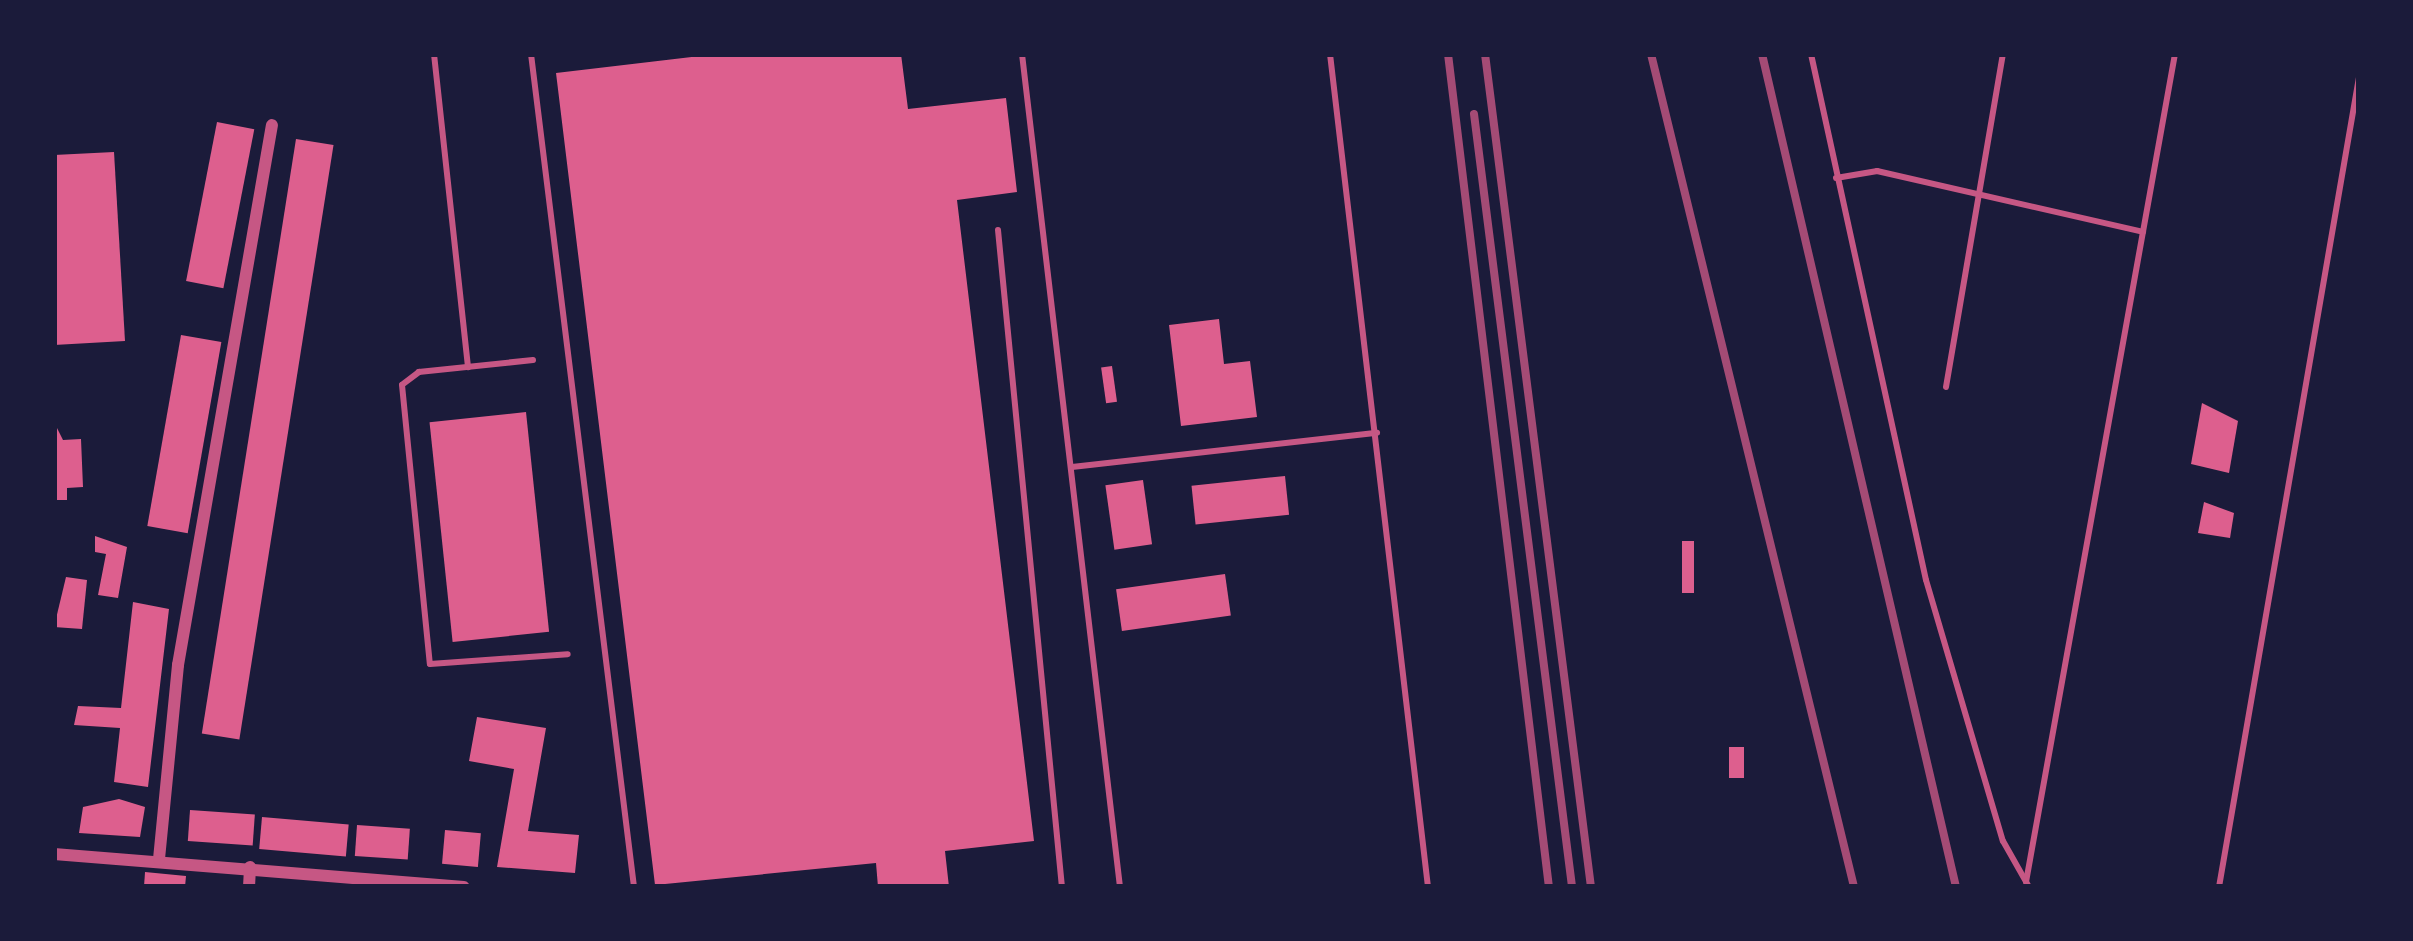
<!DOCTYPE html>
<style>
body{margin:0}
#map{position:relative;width:2413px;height:941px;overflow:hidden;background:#1b1b3a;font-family:"Open Sans",sans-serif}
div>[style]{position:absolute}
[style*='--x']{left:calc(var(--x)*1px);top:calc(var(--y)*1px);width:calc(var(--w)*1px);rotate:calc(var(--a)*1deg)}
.building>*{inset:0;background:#dd5f8e;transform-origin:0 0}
.service>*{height:6px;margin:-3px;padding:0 3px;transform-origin:3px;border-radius:3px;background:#c65784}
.minor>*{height:12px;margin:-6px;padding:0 6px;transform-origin:6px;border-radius:6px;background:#c65784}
.rail>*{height:8px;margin:-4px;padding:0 4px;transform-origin:4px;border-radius:4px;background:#a44b75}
span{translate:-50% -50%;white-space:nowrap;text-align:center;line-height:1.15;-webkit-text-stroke:10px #1b1b3a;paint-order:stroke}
.frame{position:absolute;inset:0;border:57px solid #1b1b3a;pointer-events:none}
</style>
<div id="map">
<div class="building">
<div style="clip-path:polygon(717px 54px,901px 54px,908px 109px,1006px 98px,1017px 192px,957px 200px,1034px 841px,945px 851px,949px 887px,878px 887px,876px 863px,655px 885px,556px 73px)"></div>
<div style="left:217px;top:122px;width:38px;height:162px;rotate:11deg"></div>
<div style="left:296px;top:139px;width:38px;height:602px;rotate:9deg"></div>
<div style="clip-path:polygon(114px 152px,125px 341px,54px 345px,54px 155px)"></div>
<div style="clip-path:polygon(1219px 319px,1224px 364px,1250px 361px,1257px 417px,1181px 426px,1169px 325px)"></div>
<div style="left:181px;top:335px;width:41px;height:194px;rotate:10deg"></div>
<div style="left:1112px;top:366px;width:36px;height:11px;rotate:82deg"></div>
<div style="clip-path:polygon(2202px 403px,2238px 421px,2229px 473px,2191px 464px)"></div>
<div style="left:526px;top:412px;width:221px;height:97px;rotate:84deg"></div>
<div style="clip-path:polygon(54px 422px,63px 440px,81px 439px,83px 487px,67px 488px,67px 500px,54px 500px)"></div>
<div style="left:1285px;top:476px;width:39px;height:94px;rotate:84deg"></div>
<div style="left:1143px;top:480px;width:65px;height:38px;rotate:82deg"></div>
<div style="clip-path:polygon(2204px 502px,2234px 513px,2230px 538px,2198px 533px)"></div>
<div style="clip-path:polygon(95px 536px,127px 547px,118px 598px,98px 595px,106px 554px,95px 552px)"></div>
<div style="left:1682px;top:541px;width:12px;height:52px"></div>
<div style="left:1225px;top:574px;width:42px;height:110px;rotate:82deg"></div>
<div style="clip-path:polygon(66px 577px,87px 580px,82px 629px,54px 627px)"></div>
<div style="clip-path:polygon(133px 602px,169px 609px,148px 787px,114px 782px,120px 728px,74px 725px,78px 706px,121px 708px)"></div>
<div style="clip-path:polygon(477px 717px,546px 728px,528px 831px,579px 835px,575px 873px,497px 867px,514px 769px,469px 761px)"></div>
<div style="left:1729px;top:747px;width:15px;height:31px"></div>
<div style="clip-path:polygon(119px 799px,145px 807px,140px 837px,79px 833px,83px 807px)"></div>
<div style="left:190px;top:810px;width:65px;height:31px;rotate:4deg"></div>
<div style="left:262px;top:817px;width:87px;height:32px;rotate:5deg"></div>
<div style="left:357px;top:825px;width:53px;height:31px;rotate:4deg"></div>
<div style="left:445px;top:830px;width:36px;height:34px;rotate:5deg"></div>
<div style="clip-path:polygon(145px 872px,186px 876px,185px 887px,144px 887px)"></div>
</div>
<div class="service">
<div style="--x:434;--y:54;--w:315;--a:83.8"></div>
<div style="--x:531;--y:54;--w:839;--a:82.95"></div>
<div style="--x:1022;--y:54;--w:839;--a:83.29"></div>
<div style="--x:1330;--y:54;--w:839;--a:83.29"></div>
<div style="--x:1811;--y:54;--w:538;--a:77.67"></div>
<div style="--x:1926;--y:580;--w:272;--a:73.6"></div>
<div style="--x:2003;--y:841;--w:53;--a:60.5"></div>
<div style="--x:1836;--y:178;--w:42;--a:-9.7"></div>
<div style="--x:1877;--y:171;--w:273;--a:12.9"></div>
<div style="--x:998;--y:230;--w:660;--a:84.44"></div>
<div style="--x:533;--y:360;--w:115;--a:174"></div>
<div style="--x:419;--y:372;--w:21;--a:143"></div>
<div style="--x:402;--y:385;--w:280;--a:84.3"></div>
<div style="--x:430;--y:664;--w:138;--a:-4.1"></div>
<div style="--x:1946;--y:387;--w:338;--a:-80.3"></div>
<div style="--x:1072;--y:467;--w:307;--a:-6.4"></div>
<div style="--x:2026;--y:882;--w:841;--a:-79.8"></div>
<div style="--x:782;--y:887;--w:69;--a:0"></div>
<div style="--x:2219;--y:887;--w:822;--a:-80.19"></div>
</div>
<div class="minor">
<div style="--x:54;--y:854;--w:411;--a:4.6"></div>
<div style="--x:159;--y:859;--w:195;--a:-84.4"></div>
<div style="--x:178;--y:665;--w:548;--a:-80.13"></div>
<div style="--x:249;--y:887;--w:20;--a:-87"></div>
</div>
<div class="rail">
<div style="--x:1448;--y:54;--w:839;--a:83.09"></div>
<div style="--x:1485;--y:54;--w:840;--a:82.75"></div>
<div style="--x:1651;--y:54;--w:857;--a:76.3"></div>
<div style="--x:1762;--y:54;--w:855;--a:76.89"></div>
<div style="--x:1474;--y:114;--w:779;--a:82.77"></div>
</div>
<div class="frame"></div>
</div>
